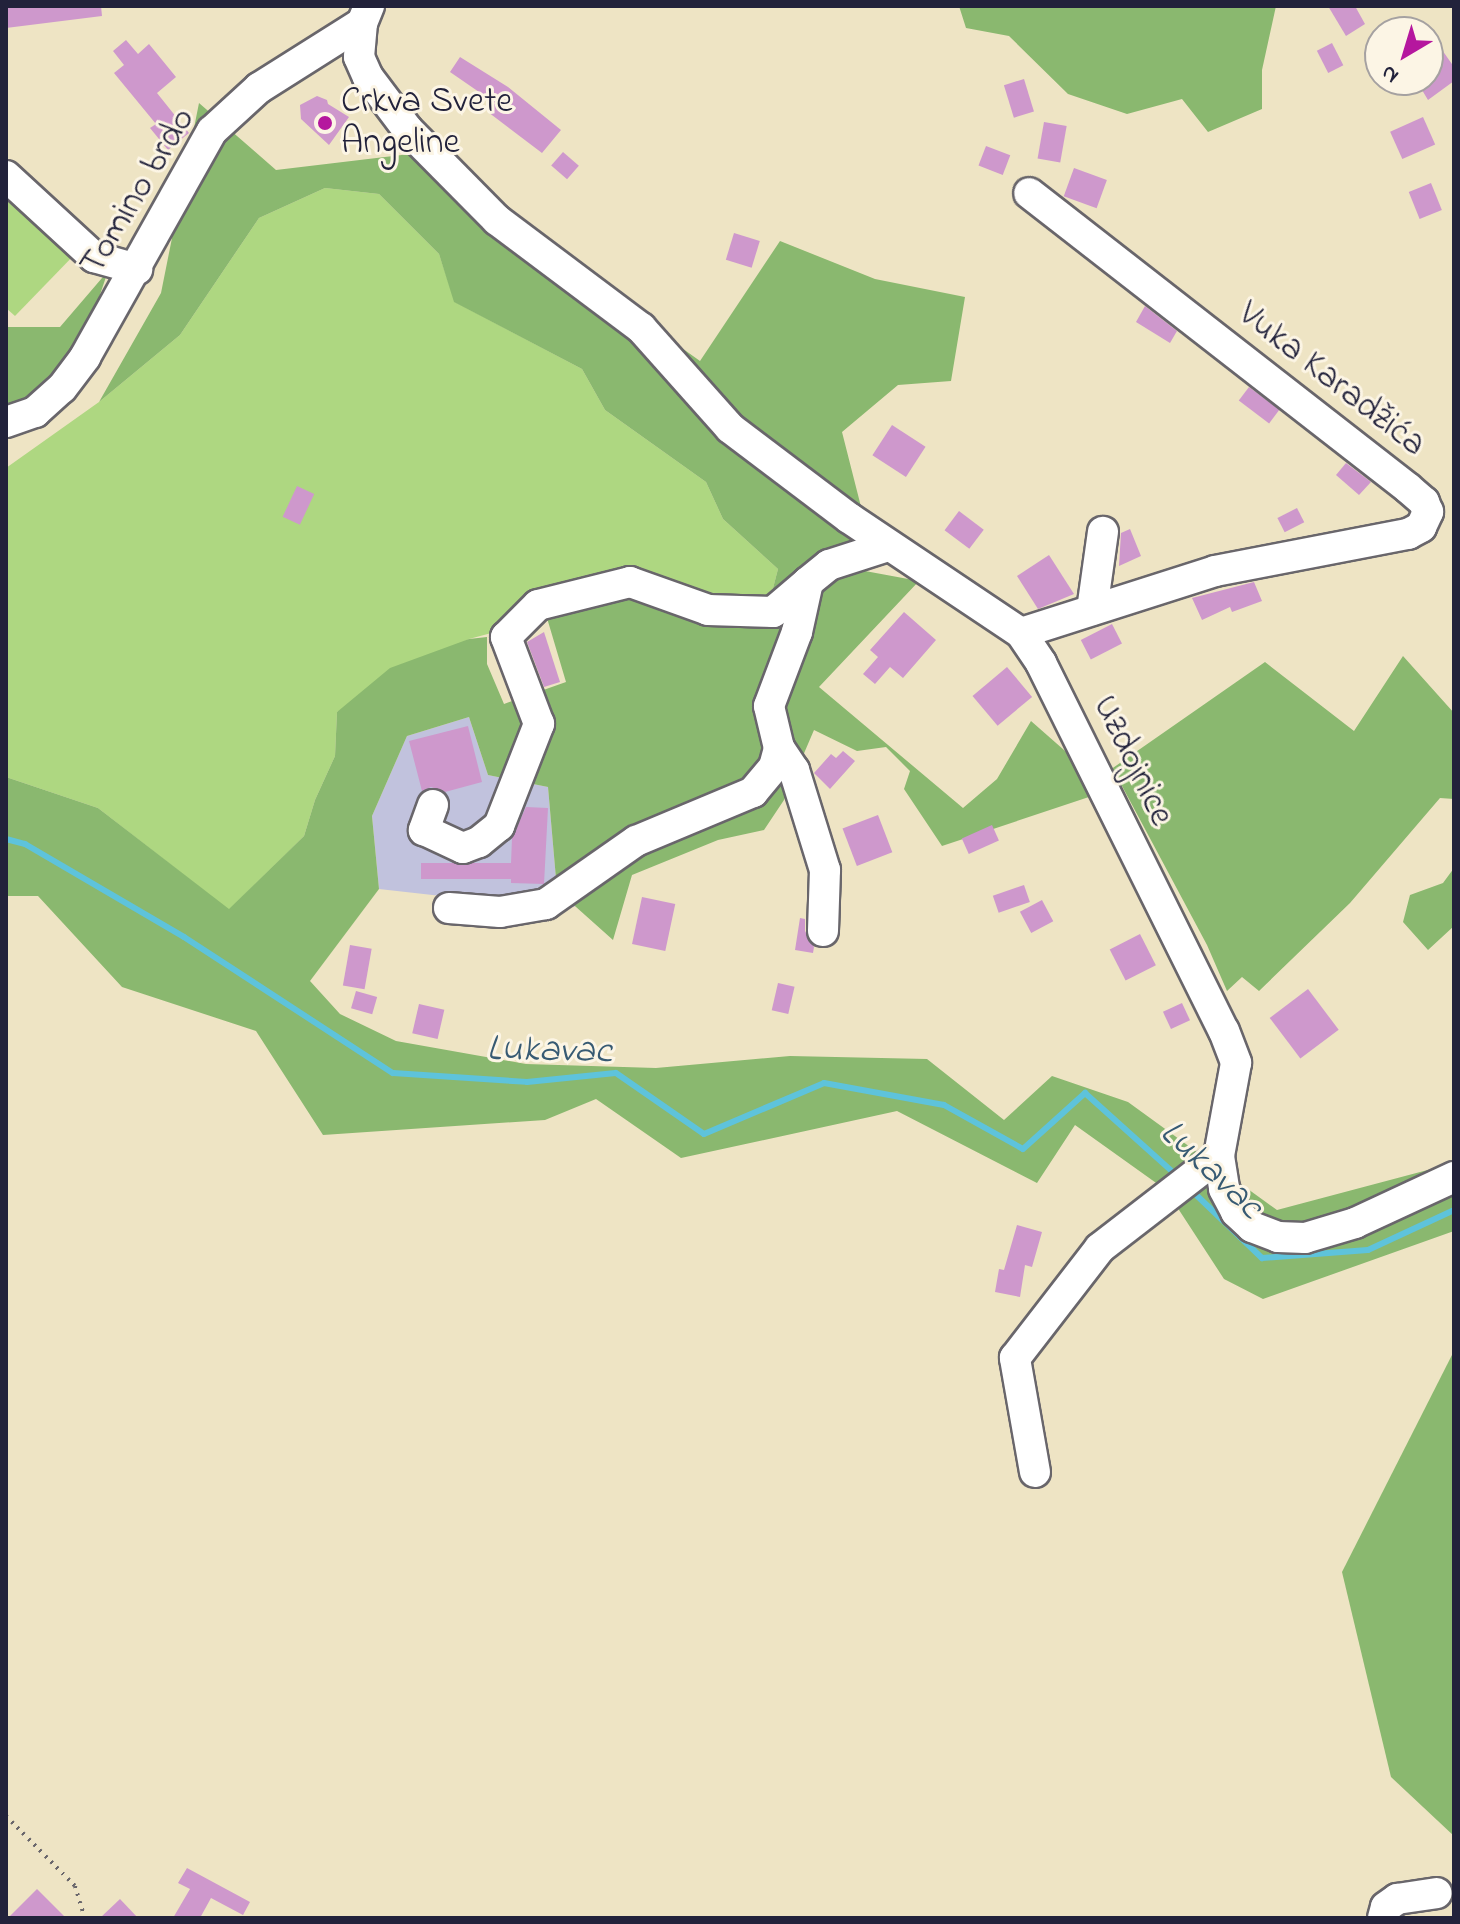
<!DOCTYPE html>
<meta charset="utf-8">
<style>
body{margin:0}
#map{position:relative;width:1460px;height:1924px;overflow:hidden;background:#eee4c4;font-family:"Indie Flower",sans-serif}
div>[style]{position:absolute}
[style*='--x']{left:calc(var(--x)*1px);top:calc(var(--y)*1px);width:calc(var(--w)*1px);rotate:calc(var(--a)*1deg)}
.industrial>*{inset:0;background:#c1c2dd}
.green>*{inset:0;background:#aed781}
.forest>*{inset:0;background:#8ab86f}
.stream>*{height:6px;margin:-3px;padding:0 3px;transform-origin:3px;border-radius:3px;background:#5ec3db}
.building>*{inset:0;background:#ce98cc;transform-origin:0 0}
.path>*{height:4px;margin-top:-2px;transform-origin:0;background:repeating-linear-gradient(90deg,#69666b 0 2px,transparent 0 8px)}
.roads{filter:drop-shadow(2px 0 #69666b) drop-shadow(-2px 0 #69666b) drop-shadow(0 2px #69666b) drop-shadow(0 -2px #69666b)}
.minor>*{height:30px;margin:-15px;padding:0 15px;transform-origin:15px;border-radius:15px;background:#fff}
.dots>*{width:22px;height:22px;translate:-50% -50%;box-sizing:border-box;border:4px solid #fcf5e5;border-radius:50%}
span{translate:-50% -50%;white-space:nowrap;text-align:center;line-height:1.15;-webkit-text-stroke:6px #fcf5e5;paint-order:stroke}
.poi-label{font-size:36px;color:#22223b}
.left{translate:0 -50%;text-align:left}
.street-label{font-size:36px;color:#22223b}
.water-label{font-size:38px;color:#375a73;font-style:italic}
.frame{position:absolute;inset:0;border:8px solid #22223b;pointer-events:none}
.north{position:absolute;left:1364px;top:16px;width:80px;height:80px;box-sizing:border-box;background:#fcf5e5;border:2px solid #a5a1a1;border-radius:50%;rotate:218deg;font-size:22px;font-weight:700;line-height:32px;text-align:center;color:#22223b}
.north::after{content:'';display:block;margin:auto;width:28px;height:36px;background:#b5179e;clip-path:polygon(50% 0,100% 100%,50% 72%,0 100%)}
</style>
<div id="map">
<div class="industrial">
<div style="clip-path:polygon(469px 717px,488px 775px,548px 787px,557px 890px,575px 907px,486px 901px,379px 889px,372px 816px,407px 736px)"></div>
</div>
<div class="green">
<div style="clip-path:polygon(325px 188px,379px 194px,439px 254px,455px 302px,582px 369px,605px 410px,706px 482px,723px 519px,778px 569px,765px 619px,629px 576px,547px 618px,469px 639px,337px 712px,335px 756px,315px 800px,304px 836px,229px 910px,98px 808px,6px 777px,6px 468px,99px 402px,180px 335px,259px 218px)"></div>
<div style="clip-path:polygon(6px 192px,78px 251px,15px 316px,6px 308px)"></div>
</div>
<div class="forest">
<div style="clip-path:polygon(959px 6px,1276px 6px,1262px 70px,1262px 109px,1208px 132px,1182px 99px,1127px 114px,1068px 94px,1009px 36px,966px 28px)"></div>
<div style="clip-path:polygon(199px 103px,276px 170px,410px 154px,700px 361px,780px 241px,875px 279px,965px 297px,951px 381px,898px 385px,842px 432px,872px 550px,865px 571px,919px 581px,819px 687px,963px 808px,997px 779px,1031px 721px,1097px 779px,1265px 662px,1354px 731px,1403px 656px,1454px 713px,1454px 799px,1440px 798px,1350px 903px,1259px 991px,1242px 977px,1227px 991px,1207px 945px,1122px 786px,942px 846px,904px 789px,910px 771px,886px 747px,857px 751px,814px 730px,784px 800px,764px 830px,718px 840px,632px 875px,613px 940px,557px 890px,548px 787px,488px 775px,469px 717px,407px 736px,372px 816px,379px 889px,310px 981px,340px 1014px,396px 1041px,526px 1064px,656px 1068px,790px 1056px,927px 1059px,1004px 1120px,1052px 1076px,1128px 1102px,1277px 1210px,1454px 1163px,1454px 1231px,1263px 1299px,1224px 1279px,1166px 1190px,1075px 1125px,1037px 1183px,897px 1111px,681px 1158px,596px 1099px,545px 1120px,323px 1135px,256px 1031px,122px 987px,38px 896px,6px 896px,6px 777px,98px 808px,229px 909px,304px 836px,315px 800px,335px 756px,337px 712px,390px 668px,469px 639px,487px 637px,487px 664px,504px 704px,566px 682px,547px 618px,630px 575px,765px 619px,778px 569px,723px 519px,706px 482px,605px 410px,582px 369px,454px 302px,439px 254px,379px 194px,325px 188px,259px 218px,180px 335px,99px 402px,161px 293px)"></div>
<div style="clip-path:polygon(108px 271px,84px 342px,6px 417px,6px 327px,60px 327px)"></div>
<div style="clip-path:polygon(1454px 868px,1454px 926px,1428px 950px,1403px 922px,1410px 895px,1443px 883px)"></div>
<div style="clip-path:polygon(1454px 1351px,1454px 1836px,1391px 1777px,1342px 1572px)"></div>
</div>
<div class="stream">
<div style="--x:6;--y:839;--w:20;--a:15"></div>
<div style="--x:25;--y:844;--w:184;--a:30.3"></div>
<div style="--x:184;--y:937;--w:249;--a:33.1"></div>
<div style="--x:393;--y:1073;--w:134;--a:3.8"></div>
<div style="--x:527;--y:1082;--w:89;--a:-5.8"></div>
<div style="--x:616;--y:1073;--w:107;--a:34.7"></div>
<div style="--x:704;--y:1134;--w:130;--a:-23"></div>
<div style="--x:824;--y:1083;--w:122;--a:10.4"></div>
<div style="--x:944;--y:1105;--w:90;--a:29.1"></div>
<div style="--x:1023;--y:1149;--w:84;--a:-42.1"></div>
<div style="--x:1085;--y:1093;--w:122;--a:42"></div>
<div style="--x:1190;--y:1189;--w:100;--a:43.8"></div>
<div style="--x:1262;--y:1258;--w:106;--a:-4.3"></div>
<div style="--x:1368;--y:1250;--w:95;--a:-24.9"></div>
</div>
<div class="building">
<div style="clip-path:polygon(6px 6px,101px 6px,102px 16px,6px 28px)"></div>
<div style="clip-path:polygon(1328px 6px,1355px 6px,1365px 24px,1346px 36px)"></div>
<div style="clip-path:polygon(126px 40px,138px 54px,149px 44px,176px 77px,157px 93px,189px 133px,168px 150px,150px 128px,156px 124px,114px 73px,124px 65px,113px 51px)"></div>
<div style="left:1332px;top:43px;width:25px;height:17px;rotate:63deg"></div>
<div style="clip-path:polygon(1440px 47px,1454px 67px,1454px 81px,1428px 100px,1416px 80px,1428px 80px,1428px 56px)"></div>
<div style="clip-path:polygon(460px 57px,508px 87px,561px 130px,542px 153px,488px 112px,495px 103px,450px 72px)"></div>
<div style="left:1024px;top:79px;width:34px;height:21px;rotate:73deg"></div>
<div style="clip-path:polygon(317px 96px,327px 100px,328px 104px,349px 117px,329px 145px,301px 119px,300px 105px)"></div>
<div style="left:1423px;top:117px;width:30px;height:36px;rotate:66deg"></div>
<div style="left:1044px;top:122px;width:23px;height:37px;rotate:10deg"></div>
<div style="left:986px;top:146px;width:26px;height:21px;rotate:21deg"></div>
<div style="left:563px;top:152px;width:21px;height:18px;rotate:41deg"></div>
<div style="left:1074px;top:168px;width:35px;height:30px;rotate:20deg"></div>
<div style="left:1431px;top:183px;width:29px;height:24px;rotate:68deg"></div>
<div style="left:734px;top:233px;width:27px;height:28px;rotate:17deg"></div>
<div style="clip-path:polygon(1145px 306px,1177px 331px,1170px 343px,1136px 322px)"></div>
<div style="left:1249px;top:387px;width:38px;height:17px;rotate:37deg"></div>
<div style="left:892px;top:425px;width:40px;height:36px;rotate:33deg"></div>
<div style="clip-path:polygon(1346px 463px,1371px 482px,1359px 495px,1336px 475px)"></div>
<div style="left:297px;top:486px;width:19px;height:34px;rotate:25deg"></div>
<div style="left:1297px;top:508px;width:16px;height:22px;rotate:63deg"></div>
<div style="left:959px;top:511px;width:31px;height:24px;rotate:37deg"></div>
<div style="clip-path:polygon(1130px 529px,1141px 556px,1119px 566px,1121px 533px)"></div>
<div style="clip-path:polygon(1049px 555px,1074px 594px,1038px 609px,1017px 576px)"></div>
<div style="clip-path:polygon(1254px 582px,1262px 601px,1232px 612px,1230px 607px,1202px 620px,1192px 598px)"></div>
<div style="clip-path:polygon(904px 612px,936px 640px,903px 678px,890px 667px,875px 684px,863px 674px,878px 657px,870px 650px)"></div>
<div style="left:1112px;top:624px;width:22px;height:35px;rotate:63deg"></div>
<div style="clip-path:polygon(544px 632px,560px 682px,544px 687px,527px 642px)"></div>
<div style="left:1007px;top:667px;width:39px;height:45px;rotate:50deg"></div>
<div style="clip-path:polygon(468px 726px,482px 782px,445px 792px,431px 787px,422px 791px,409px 741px)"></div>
<div style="clip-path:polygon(843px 751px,855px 761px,830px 789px,814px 773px,831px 754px,836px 758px)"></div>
<div style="clip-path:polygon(526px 807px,548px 808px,544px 884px,511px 883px,511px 879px,421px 879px,421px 863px,511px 863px,512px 838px)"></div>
<div style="left:878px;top:815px;width:40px;height:38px;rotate:69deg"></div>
<div style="left:992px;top:825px;width:17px;height:33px;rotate:66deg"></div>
<div style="left:1024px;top:885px;width:18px;height:33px;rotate:71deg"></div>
<div style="left:642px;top:897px;width:34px;height:48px;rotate:12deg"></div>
<div style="left:1042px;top:900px;width:24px;height:25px;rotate:62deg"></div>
<div style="clip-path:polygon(800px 918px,805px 919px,805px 931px,814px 947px,813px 953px,795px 950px)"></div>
<div style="left:1140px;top:934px;width:35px;height:34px;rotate:63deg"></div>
<div style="left:350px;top:945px;width:22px;height:41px;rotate:10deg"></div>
<div style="left:778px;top:983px;width:17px;height:28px;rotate:13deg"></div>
<div style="left:1308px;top:989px;width:51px;height:48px;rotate:53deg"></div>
<div style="left:356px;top:991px;width:22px;height:18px;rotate:16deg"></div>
<div style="left:1182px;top:1003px;width:19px;height:21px;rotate:65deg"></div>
<div style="left:419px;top:1004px;width:26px;height:30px;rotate:13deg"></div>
<div style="clip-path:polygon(1017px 1225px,1042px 1232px,1032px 1267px,1025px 1265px,1020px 1297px,995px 1292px,999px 1269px,1004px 1270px)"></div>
<div style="clip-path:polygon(187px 1868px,250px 1902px,243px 1915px,211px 1898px,200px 1918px,173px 1918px,190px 1889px,178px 1883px)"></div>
<div style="clip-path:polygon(37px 1889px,66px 1918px,8px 1918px)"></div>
<div style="clip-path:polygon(120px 1899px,138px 1918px,100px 1918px)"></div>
</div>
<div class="path">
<div style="--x:6;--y:1816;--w:98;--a:45.4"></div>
<div style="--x:75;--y:1886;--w:34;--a:73"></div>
</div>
<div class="roads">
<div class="minor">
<div style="--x:369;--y:6;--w:18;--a:112"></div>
<div style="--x:362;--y:23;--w:34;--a:95"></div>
<div style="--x:359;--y:57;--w:22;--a:66"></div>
<div style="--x:368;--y:77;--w:66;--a:53"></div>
<div style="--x:408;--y:130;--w:127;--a:45.3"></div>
<div style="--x:497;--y:220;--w:180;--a:36.9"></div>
<div style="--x:641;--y:328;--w:134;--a:48.3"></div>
<div style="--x:730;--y:428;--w:149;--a:37.1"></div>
<div style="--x:849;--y:518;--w:207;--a:33.8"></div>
<div style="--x:1021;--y:633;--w:36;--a:56"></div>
<div style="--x:1041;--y:663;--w:411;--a:63.6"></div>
<div style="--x:1224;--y:1031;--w:34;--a:69"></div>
<div style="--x:1236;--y:1063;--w:95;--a:100.4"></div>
<div style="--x:1219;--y:1156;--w:33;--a:81"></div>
<div style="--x:1224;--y:1189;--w:26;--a:62"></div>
<div style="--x:1236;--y:1212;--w:22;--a:43"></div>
<div style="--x:1252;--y:1227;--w:28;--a:21"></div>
<div style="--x:1278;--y:1237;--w:27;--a:2"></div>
<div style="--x:1305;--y:1238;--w:52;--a:-16.7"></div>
<div style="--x:1355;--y:1223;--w:109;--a:-24.9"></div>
<div style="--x:6;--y:176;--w:120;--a:42.6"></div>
<div style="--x:94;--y:257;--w:45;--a:15.6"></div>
<div style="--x:6;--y:422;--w:31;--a:-19"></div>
<div style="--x:35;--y:412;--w:36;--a:-42"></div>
<div style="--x:62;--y:388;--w:39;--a:-53"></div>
<div style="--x:85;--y:357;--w:259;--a:-60.7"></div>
<div style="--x:212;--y:131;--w:64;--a:-42.5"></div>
<div style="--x:259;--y:88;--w:122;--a:-32.3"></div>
<div style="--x:1092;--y:610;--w:79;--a:-82"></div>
<div style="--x:1021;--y:633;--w:204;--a:-17.7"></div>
<div style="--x:1215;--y:571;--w:197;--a:-10.9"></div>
<div style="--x:1408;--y:534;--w:15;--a:-28"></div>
<div style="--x:1421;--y:527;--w:17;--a:-65"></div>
<div style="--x:1428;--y:512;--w:11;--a:-112"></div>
<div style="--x:1424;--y:502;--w:21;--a:-139"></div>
<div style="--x:1408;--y:488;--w:480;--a:-142.1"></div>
<div style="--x:779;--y:748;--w:27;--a:56"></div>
<div style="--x:794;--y:770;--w:105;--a:72.8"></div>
<div style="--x:825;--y:870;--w:61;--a:91.9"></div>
<div style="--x:433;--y:805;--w:27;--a:110"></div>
<div style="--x:424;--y:830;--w:43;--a:24.8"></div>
<div style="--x:463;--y:848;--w:17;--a:-21"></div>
<div style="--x:479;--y:842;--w:26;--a:-39"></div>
<div style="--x:499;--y:826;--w:110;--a:-68.6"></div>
<div style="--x:539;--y:724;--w:93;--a:-110.8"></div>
<div style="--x:506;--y:637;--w:45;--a:-45"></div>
<div style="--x:538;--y:605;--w:95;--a:-14"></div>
<div style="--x:630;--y:582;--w:83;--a:19.7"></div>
<div style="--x:708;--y:610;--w:65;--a:1.8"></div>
<div style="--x:773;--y:612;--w:46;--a:-40.6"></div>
<div style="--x:449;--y:908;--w:51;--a:4.5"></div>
<div style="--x:500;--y:912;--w:47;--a:-9.9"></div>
<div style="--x:546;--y:904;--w:110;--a:-35"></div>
<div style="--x:636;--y:841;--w:127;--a:-22.7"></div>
<div style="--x:753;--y:792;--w:33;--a:-50"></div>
<div style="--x:774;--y:767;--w:20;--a:-75"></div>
<div style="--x:779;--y:748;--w:43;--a:-103.4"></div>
<div style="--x:769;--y:706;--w:79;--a:-69.3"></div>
<div style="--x:797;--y:632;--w:51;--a:-77.6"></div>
<div style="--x:808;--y:582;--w:27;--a:-39"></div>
<div style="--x:829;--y:565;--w:62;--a:-17.9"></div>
<div style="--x:1035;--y:1472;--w:116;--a:-100"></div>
<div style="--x:1015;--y:1358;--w:139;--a:-52.3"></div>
<div style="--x:1100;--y:1248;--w:150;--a:-37.7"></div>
<div style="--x:1383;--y:1918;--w:11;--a:-75"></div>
<div style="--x:1386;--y:1907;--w:14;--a:-36"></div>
<div style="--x:1397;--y:1899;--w:40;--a:-8.5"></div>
</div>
</div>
<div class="dots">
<div style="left:325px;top:123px;background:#b5179e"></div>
</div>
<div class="poi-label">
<span class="left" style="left:341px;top:123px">Crkva Svete<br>Angeline</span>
</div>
<div class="street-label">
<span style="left:139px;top:192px;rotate:-59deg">Tomino brdo</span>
<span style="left:1331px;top:380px;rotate:38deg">Vuka Karadžića</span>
<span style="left:1132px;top:761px;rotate:64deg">Uzdojnice</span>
</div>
<div class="water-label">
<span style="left:549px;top:1052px;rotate:1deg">Lukavac</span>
<span style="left:1210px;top:1171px;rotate:43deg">Lukavac</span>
</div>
<div class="frame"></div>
<div class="north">N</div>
</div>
